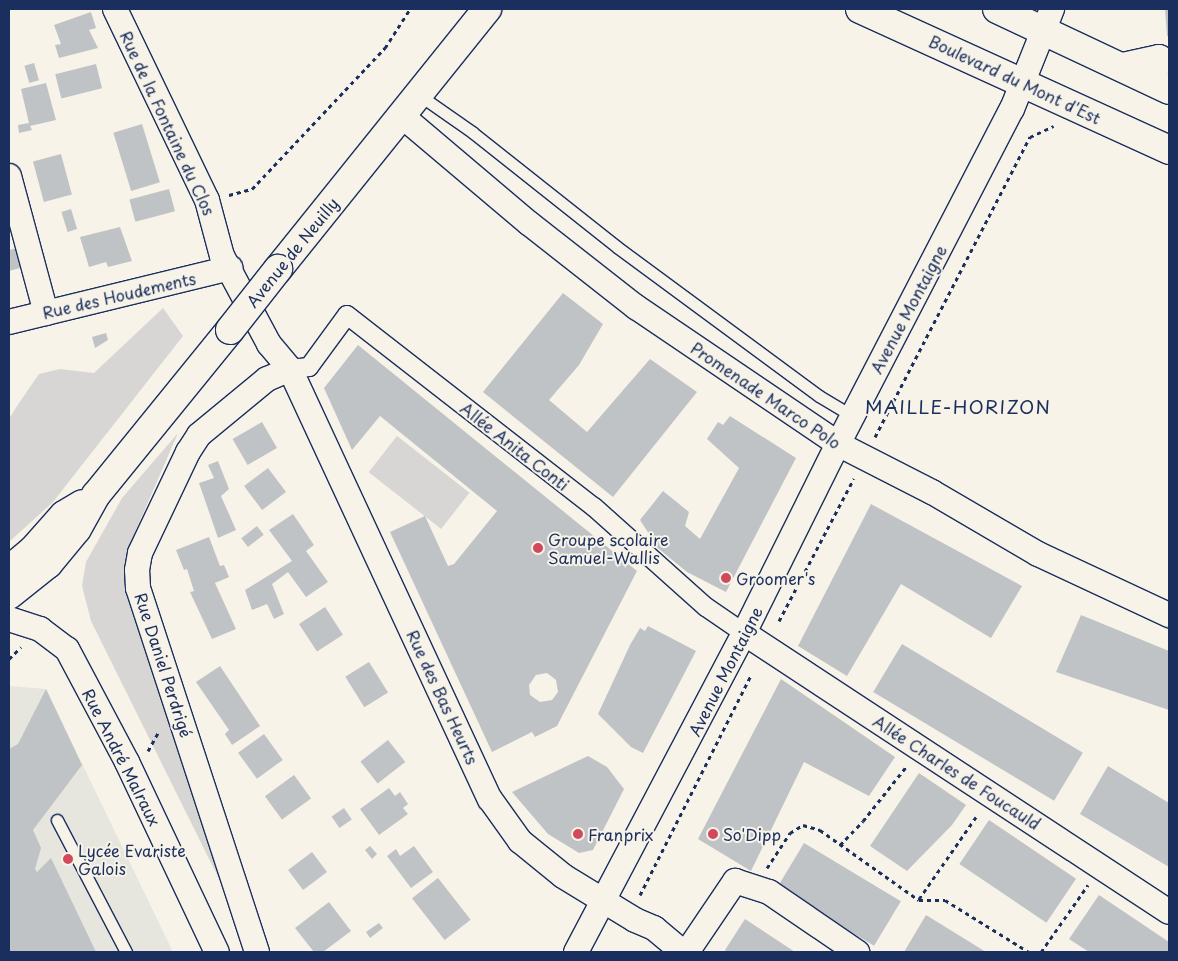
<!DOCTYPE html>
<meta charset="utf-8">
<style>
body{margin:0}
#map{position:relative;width:1178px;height:961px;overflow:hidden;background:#f7f3e8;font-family:"Playpen Sans",sans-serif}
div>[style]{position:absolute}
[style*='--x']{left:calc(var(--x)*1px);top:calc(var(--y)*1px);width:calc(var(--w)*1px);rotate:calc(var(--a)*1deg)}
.built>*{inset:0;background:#e6e5de}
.green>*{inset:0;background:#d7d6d4;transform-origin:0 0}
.building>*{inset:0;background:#c0c3c5;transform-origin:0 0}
.path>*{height:3px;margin-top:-1.5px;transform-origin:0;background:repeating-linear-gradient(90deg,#1b2f5e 0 4px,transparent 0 8px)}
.roads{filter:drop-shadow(1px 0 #1b2f5e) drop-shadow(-1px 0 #1b2f5e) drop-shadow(0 1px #1b2f5e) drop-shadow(0 -1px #1b2f5e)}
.service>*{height:11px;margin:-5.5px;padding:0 5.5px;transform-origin:5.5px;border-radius:5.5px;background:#f7f3e8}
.pedestrian>*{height:18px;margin:-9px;padding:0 9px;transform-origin:9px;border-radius:9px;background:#f7f3e8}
.minor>*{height:24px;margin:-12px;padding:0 12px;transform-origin:12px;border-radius:12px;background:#f7f3e8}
.secondary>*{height:28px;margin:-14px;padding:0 14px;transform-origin:14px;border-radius:14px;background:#f7f3e8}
.bridges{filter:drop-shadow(1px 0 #1b2f5e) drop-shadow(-1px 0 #1b2f5e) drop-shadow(0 1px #1b2f5e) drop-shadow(0 -1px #1b2f5e)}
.secondary-bridge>*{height:28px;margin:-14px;padding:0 14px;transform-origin:14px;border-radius:14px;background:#f7f3e8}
.dots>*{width:14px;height:14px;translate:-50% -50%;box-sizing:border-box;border:2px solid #f7f3e8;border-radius:50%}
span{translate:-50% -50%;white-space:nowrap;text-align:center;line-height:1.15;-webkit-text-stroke:4px #f7f3e8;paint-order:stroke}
.street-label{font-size:16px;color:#1b2f5e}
.poi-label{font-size:16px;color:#1b2f5e}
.left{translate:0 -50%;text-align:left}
.quarter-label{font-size:19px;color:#1b2f5e;letter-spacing:1px}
.frame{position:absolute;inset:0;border:10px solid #1b2f5e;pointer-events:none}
</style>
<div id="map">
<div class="built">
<div style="clip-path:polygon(9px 686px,46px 689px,173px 952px,9px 952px)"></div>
</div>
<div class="green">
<div style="clip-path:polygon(163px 308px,183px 336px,53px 502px,9px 542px,9px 419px,17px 406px,39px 374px,60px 369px,94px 373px)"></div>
<div style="clip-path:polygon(178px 433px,136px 530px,126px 563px,127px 592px,222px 885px,91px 621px,82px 586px,86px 562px,122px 498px)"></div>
<div style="left:397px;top:436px;width:92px;height:46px;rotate:38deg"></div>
</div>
<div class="building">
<div style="clip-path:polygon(1165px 9px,1169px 9px,1169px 37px,1167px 36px)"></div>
<div style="clip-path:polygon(91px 12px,96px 28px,89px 30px,98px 48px,59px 58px,55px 45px,61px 44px,54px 25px)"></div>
<div style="left:34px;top:63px;width:18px;height:10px;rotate:74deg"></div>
<div style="left:96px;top:64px;width:25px;height:42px;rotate:76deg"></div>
<div style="clip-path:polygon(46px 83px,56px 120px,30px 126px,32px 130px,19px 133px,18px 125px,29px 123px,21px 89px)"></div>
<div style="left:142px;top:124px;width:61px;height:30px;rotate:73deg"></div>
<div style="left:61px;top:154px;width:42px;height:29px;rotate:75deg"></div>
<div style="left:169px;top:189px;width:23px;height:41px;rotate:75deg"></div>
<div style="left:71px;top:209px;width:21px;height:10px;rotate:73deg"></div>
<div style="clip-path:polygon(120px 227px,132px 261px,108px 267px,106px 262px,89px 267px,80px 237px)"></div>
<div style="clip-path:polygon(21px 247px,27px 266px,9px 271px,9px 250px)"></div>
<div style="clip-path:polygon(563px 293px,603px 324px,579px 365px,549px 400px,587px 432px,650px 359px,697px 392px,613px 497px,483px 392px)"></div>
<div style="clip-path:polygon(106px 333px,108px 340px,95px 348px,92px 337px)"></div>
<div style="clip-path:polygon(evenodd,358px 345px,637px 571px,557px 726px,535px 737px,532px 732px,492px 752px,390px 532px,425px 516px,448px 566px,454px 564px,497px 511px,380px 416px,352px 450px,324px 388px,358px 345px,547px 673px,556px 680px,558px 692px,552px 700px,540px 702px,530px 695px,529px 685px,536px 675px,547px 673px)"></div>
<div style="clip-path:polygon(730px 416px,796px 458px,726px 592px,687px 572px,648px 540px,651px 537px,640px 520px,663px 491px,689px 512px,685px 526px,700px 539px,739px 468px,707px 439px,718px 422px,723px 425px)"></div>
<div style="left:262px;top:422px;width:30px;height:34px;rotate:60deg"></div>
<div style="clip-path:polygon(218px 461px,229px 489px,221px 496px,236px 530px,218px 538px,199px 483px,214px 478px,208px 465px)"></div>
<div style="left:268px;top:468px;width:30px;height:30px;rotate:53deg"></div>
<div style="clip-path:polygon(871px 504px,1022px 586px,991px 638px,901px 584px,847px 676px,798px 646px)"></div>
<div style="clip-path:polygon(293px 514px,314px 545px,306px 551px,328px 582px,306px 597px,288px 572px,272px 584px,284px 614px,274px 619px,267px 604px,252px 610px,245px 590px,292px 561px,269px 530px)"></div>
<div style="left:257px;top:526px;width:11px;height:20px;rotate:52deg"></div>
<div style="clip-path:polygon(209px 537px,220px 566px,224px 565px,229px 577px,215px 583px,236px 629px,212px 639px,190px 592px,194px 591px,187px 569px,184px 570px,176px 550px)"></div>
<div style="left:325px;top:607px;width:33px;height:31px;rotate:57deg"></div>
<div style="clip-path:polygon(1081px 615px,1169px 651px,1169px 710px,1056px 672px)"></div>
<div style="clip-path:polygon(648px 626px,696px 651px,643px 753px,631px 747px,598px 714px,630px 645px,640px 628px,645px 631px)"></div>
<div style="left:902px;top:644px;width:211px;height:56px;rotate:31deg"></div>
<div style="left:369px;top:662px;width:36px;height:28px;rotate:58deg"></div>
<div style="clip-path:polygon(220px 666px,260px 726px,232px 745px,225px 734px,229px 730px,196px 682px)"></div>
<div style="clip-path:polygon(781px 679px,895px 757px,869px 796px,804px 762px,751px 871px,698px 839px)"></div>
<div style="clip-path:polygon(46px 689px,82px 765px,33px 830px,41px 848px,35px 869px,37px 872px,51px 858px,96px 952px,9px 952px,9px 749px,18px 744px)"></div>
<div style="left:264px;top:734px;width:32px;height:32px;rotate:54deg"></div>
<div style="left:388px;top:740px;width:28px;height:35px;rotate:52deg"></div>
<div style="clip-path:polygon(588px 756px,607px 767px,624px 789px,593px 850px,579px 853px,548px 834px,512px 792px)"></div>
<div style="clip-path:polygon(1108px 766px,1169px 803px,1169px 867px,1080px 814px)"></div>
<div style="clip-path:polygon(919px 773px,966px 805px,952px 825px,907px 871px,870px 846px)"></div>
<div style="left:294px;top:775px;width:29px;height:36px;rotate:54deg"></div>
<div style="clip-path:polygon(389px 788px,395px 796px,400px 792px,408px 804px,403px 808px,408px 814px,379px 835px,360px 809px)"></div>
<div style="left:344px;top:808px;width:14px;height:15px;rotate:56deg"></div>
<div style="left:989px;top:820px;width:105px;height:53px;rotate:34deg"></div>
<div style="left:804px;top:843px;width:113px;height:52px;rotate:31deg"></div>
<div style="clip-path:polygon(370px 846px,377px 854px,372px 859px,365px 850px)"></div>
<div style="clip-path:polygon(414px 846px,433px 872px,411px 888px,387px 856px,396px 849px,400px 856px)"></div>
<div style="left:312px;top:852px;width:25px;height:30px;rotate:53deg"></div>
<div style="left:438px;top:878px;width:53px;height:33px;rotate:52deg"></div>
<div style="clip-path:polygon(1099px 895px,1169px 942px,1169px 952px,1089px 952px,1069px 939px)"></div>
<div style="clip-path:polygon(329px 902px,351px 931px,323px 952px,314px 952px,295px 928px)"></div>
<div style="clip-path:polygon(926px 915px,986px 952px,904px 952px)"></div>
<div style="clip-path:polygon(745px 919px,795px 952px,727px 952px,725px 950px)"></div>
<div style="clip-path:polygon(379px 923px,383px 928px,370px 938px,366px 932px)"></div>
</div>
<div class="path">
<div style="--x:229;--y:195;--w:24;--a:-15"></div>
<div style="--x:252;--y:189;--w:194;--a:-46.7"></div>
<div style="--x:385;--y:48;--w:46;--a:-57.3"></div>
<div style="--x:875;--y:437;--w:338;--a:-62.7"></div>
<div style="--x:1030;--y:137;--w:26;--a:-25"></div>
<div style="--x:779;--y:621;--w:161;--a:-62.3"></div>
<div style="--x:9;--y:659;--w:17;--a:-45"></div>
<div style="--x:148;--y:751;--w:23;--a:-61"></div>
<div style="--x:840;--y:845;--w:33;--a:-46"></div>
<div style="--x:863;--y:821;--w:69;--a:-51.5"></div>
<div style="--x:767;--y:868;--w:42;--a:-56.7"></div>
<div style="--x:790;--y:833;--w:15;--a:-32"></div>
<div style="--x:803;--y:825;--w:18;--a:16"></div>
<div style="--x:820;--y:830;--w:121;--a:35.3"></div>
<div style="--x:919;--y:900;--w:26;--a:0"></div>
<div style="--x:945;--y:900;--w:99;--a:31.8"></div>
<div style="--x:640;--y:895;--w:246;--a:-63.2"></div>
<div style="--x:919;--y:899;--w:103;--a:-55.2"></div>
<div style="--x:1041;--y:952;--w:82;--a:-55"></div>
</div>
<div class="roads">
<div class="service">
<div style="--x:419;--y:95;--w:65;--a:34.9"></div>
<div style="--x:472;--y:132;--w:185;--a:38.4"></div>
<div style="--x:617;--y:247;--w:251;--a:36.4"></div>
<div style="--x:819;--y:396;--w:39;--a:31"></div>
<div style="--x:57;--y:820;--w:149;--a:62.4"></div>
</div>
<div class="pedestrian">
<div style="--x:290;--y:369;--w:19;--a:-6"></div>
<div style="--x:309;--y:367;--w:64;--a:-53.8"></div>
<div style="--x:347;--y:315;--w:313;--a:37.9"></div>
<div style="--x:594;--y:507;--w:150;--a:41.8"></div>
<div style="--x:706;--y:607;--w:46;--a:34.4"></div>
</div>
<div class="minor">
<div style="--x:115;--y:9;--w:212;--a:64.3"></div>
<div style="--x:207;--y:200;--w:58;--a:75"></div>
<div style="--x:222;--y:256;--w:100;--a:61.9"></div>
<div style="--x:269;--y:344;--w:33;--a:50"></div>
<div style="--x:290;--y:369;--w:474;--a:65.1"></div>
<div style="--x:490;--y:799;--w:52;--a:54.5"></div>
<div style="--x:520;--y:841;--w:55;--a:39.1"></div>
<div style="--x:563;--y:876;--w:84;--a:31.4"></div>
<div style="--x:635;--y:920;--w:21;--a:23"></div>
<div style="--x:654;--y:928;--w:38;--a:40"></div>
<div style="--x:1118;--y:66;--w:42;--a:-12.4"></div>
<div style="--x:1159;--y:57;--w:11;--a:27"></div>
<div style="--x:402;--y:116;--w:167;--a:40.2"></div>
<div style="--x:530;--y:224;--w:135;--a:38.1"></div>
<div style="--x:636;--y:307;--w:244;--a:34.1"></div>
<div style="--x:838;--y:444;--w:106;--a:27.1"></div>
<div style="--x:932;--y:492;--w:123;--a:30.3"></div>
<div style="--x:1038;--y:554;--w:145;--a:25"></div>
<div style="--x:9;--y:176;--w:142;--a:74.9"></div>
<div style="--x:9;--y:322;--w:228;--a:-13.7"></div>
<div style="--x:9;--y:619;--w:33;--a:18"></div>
<div style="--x:40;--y:629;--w:34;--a:37"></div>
<div style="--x:67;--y:649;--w:128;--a:62"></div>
<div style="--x:127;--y:762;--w:210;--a:64.7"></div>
<div style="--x:744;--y:633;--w:508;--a:33.28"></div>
<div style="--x:257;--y:952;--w:383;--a:-108.1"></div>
<div style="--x:138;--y:588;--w:18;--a:-93"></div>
<div style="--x:137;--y:570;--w:17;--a:-80"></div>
<div style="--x:140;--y:553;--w:112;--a:-64.6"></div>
<div style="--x:188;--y:452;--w:20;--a:-57"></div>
<div style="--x:199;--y:435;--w:88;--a:-39.5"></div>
<div style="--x:267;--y:379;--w:25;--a:-23"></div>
<div style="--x:576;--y:952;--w:361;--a:-62.2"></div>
<div style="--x:744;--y:633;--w:211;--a:-63.6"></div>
<div style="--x:838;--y:444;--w:377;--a:-62.6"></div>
<div style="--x:1012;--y:109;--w:108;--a:-68.2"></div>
<div style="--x:687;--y:952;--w:86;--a:-55.9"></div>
<div style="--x:735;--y:881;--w:36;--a:18"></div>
<div style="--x:769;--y:892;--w:107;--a:34.3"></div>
</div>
<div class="secondary">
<div style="--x:860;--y:9;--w:340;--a:24.5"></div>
<div style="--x:997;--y:9;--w:190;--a:25.2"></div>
<div style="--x:278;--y:269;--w:334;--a:-51.2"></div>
<div style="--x:9;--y:570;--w:30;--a:-40"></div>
<div style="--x:32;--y:551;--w:48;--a:-48.4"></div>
<div style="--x:64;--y:515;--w:21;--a:-31"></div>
<div style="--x:9;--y:595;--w:50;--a:-38.5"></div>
<div style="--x:48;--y:564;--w:45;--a:-50.4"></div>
<div style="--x:77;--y:529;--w:39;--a:-61"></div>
<div style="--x:96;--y:495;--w:213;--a:-50.9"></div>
</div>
</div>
<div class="bridges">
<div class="secondary-bridge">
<div style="--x:230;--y:330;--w:78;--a:-51.8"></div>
</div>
</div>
<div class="dots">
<div style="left:538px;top:548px;background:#d1495b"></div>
<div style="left:726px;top:578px;background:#d1495b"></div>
<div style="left:578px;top:834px;background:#d1495b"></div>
<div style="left:713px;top:834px;background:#d1495b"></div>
<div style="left:68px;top:859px;background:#d1495b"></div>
</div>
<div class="street-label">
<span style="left:1015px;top:79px;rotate:25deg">Boulevard du Mont d'Est</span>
<span style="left:168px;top:123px;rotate:65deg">Rue de la Fontaine du Clos</span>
<span style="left:292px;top:252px;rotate:-51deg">Avenue de Neuilly</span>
<span style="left:119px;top:295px;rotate:-13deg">Rue des Houdements</span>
<span style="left:908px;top:309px;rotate:-62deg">Avenue Montaigne</span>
<span style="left:766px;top:395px;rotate:34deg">Promenade Marco Polo</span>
<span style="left:515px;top:446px;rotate:38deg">Allée Anita Conti</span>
<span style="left:164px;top:665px;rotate:72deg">Rue Daniel Perdrigé</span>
<span style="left:725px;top:671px;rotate:-63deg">Avenue Montaigne</span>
<span style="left:443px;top:697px;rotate:65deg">Rue des Bas Heurts</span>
<span style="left:122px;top:757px;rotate:63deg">Rue André Malraux</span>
<span style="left:957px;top:772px;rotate:33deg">Allée Charles de Foucauld</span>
</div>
<div class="poi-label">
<span class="left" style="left:548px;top:548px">Groupe scolaire<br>Samuel-Wallis</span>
<span class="left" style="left:736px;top:578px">Groomer's</span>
<span class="left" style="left:588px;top:834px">Franprix</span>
<span class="left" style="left:723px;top:834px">So'Dipp</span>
<span class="left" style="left:78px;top:859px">Lycée Evariste<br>Galois</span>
</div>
<div class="quarter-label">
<span style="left:958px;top:407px">MAILLE-HORIZON</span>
</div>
<div class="frame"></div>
</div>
